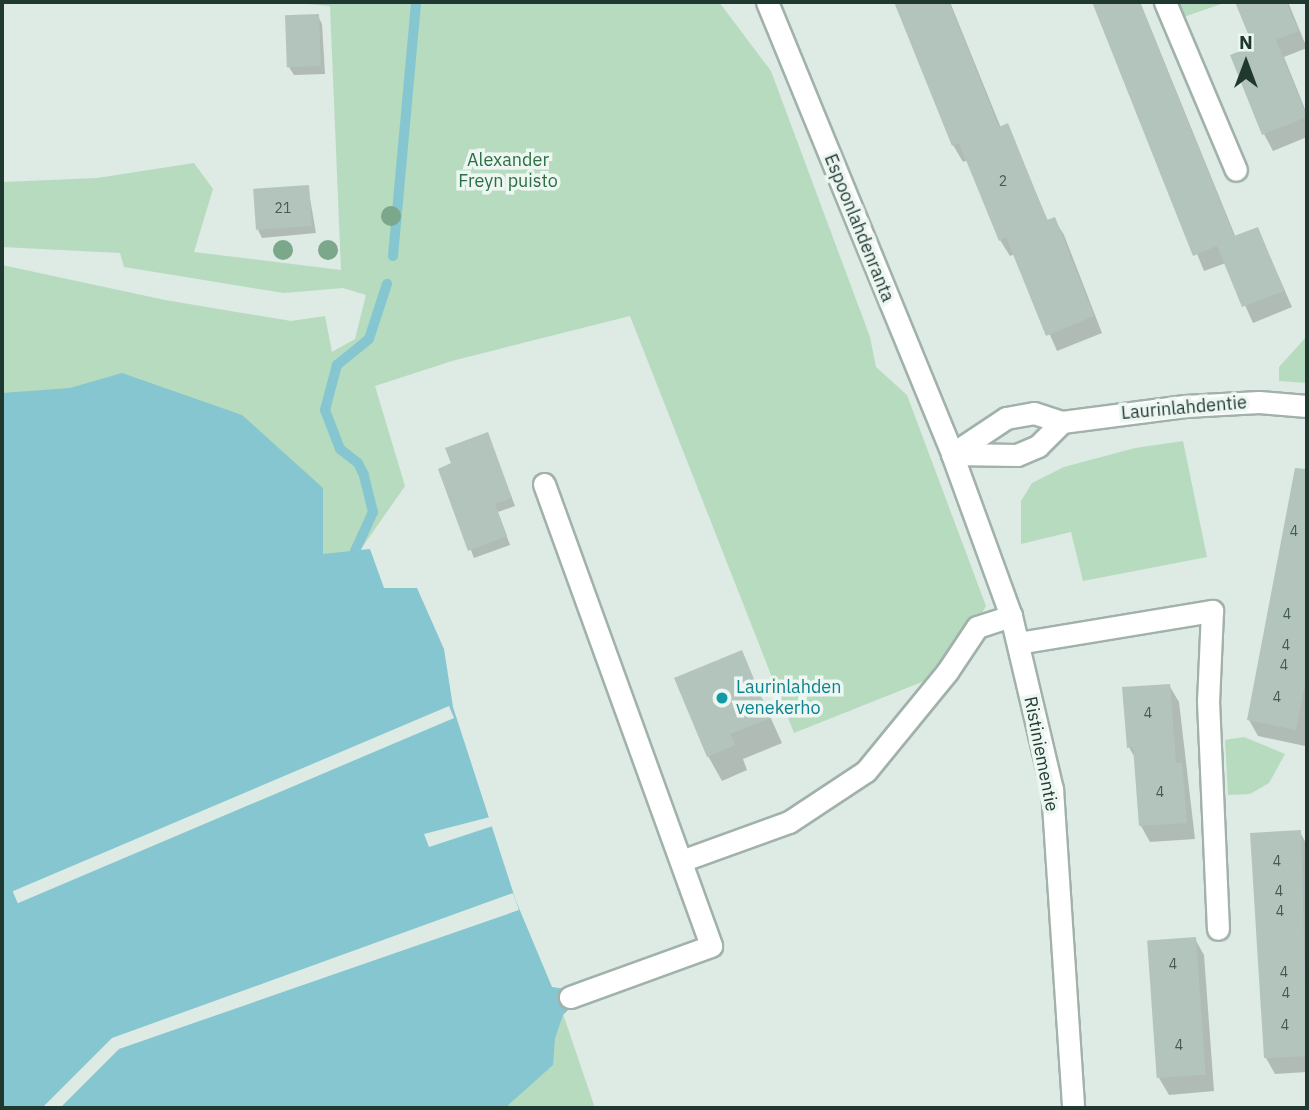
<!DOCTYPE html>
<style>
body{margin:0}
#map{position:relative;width:1309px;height:1110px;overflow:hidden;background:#deeae4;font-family:"IBM Plex Sans",sans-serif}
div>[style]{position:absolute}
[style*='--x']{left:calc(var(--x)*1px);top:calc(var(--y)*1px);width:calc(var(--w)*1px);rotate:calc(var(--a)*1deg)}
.green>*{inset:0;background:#b6dbbf}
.water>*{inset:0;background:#85c6d0}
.pier>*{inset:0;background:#deeae4;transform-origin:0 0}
.shadow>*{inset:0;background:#0003}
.stream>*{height:10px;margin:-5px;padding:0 5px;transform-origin:5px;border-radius:5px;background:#85c6d0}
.building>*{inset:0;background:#b3c4bd;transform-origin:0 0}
.roads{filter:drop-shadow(2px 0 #a1b1ab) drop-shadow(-2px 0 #a1b1ab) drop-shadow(0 2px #a1b1ab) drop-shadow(0 -2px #a1b1ab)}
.minor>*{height:21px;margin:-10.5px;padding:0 10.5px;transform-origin:10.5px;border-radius:10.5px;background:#fff}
.trees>*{width:20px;height:20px;margin:-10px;border-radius:50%;background:#7ba78b}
.dots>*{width:19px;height:19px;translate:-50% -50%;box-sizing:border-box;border:4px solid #eef6f2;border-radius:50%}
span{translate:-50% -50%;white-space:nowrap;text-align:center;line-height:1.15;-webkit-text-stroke:7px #eef6f2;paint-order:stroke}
.number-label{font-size:14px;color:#445c54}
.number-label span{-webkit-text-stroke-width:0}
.park-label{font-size:18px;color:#2a7043}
.street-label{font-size:18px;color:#1f3931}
.culture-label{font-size:18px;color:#0d838f}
.left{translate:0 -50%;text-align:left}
.frame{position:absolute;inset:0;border:4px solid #1f3931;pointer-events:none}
.north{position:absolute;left:1211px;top:28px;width:70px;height:70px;-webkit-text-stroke:5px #eef6f2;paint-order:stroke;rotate:0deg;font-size:19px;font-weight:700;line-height:28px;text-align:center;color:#1f3931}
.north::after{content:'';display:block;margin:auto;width:24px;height:32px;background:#1f3931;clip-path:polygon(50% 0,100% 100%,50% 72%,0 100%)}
</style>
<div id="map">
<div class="green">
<div style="clip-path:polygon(285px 2px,719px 2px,771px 71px,870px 337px,876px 367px,907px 395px,986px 606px,947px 672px,794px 733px,630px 316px,452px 361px,375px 386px,405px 486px,354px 559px,2px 744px,2px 265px,165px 300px,291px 321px,325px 316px,332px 352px,355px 339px,366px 295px,343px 288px,284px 293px,124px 267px,120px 253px,2px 247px,2px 182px,97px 178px,194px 163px,213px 189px,194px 252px,341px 270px,330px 6px)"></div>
<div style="clip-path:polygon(1175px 2px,1220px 2px,1221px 4px,1181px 18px)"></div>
<div style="clip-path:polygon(1307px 336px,1307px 383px,1279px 381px,1279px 367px)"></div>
<div style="clip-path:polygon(1183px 441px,1207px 557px,1083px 581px,1071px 532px,1021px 544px,1021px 501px,1032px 483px,1064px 467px,1135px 448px)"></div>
<div style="clip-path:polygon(1244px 737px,1285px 754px,1269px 783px,1250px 794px,1228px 795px,1225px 740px)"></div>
<div style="clip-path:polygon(563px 1014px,595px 1108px,347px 1108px)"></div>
</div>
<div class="water">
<div style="clip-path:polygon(122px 373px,242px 415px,323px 488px,323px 554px,370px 549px,384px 588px,417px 588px,444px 649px,453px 707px,516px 901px,552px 987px,566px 989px,573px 1005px,563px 1015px,555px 1038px,553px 1065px,505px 1108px,2px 1108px,2px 393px,70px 388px)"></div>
</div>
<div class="pier">
<div style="left:449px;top:706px;width:13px;height:474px;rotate:67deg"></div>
<div style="clip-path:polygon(490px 817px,493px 826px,429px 847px,424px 834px)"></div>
<div style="clip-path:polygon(513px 893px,519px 910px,119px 1049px,60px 1108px,42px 1108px,112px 1038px)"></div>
</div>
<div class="shadow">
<div style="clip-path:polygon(896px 2px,950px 2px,1001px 128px,1007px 125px,1048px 221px,1054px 219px,1064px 235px,1102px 333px,1057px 351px,1015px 254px,1010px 256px,1000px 240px,968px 160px,963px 162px,953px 145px)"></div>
<div style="clip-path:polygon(1094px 2px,1140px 2px,1236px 238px,1258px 229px,1292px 307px,1253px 323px,1226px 263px,1204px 271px)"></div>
<div style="clip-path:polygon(1237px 2px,1288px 2px,1307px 48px,1284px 57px,1307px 114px,1307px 137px,1273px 151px,1264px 134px,1255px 47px)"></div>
<div style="clip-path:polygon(318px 16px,322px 24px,325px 74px,294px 75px,289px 67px)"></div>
<div style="clip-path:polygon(308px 187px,316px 233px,262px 238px,258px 230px)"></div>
<div style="clip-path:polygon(487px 434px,515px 506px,498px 512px,510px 545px,474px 558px,440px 470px,454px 464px)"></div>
<div style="clip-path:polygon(1290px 501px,1307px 505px,1305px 746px,1258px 736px,1249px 720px)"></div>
<div style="clip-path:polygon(741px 652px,782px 743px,743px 759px,747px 770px,722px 781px,708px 756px)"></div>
<div style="clip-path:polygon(1169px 685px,1179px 702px,1195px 839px,1150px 842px,1141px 826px,1136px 760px,1129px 747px)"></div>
<div style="clip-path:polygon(1300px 832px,1307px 845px,1307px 1072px,1275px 1074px,1266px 1058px)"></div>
<div style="clip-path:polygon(1195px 939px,1204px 955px,1214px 1091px,1169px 1095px,1159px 1078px)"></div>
</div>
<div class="stream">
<div style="--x:393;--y:256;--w:255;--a:-84.8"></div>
<div style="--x:355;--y:551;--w:43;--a:-65.2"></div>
<div style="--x:373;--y:512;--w:38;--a:-104"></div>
<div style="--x:364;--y:475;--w:13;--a:-117"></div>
<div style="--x:358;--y:463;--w:23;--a:-142"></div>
<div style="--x:340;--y:449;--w:42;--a:-111"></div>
<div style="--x:325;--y:410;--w:47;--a:-75.1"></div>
<div style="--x:337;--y:365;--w:41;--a:-39.1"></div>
<div style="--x:369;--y:339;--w:58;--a:-71.9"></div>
</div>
<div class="building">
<div style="clip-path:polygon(894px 2px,949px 2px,999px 127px,1008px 123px,1047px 220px,1055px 217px,1094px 316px,1046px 336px,1006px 237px,999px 241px,959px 143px,952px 146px)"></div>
<div style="clip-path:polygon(1092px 2px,1140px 2px,1234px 236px,1258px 227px,1284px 291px,1242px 307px,1217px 246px,1193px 256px)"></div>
<div style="clip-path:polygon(1235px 2px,1286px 2px,1299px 31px,1276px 40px,1307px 117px,1262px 135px,1230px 55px,1253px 46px)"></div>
<div style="left:319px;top:14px;width:52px;height:34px;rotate:88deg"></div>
<div style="left:309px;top:185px;width:41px;height:56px;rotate:86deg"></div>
<div style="clip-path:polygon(488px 432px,512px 498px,495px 504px,507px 536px,468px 551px,438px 469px,451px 463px,445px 448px)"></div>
<div style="clip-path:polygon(1295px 468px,1307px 469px,1307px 674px,1296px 730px,1247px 720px)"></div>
<div style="clip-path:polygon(742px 650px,770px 718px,730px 734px,735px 745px,707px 757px,674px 678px)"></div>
<div style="clip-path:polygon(1170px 684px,1176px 763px,1182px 763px,1187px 823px,1139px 826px,1133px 747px,1127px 748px,1122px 687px)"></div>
<div style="clip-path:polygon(1301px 830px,1307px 1056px,1264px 1058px,1250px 833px)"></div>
<div style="left:1196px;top:937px;width:138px;height:49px;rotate:86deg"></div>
</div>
<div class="roads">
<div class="minor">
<div style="--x:767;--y:2;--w:488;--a:67.7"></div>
<div style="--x:952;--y:454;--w:172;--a:70"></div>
<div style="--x:1011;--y:616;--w:178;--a:76.7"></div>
<div style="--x:1052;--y:789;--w:320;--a:86.2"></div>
<div style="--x:1165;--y:2;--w:182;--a:67.1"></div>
<div style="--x:952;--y:454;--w:65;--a:-33.7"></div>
<div style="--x:1006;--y:418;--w:28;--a:-10"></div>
<div style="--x:1034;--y:413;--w:29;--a:18"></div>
<div style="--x:1062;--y:422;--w:124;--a:-7.4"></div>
<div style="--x:1185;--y:406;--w:74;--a:-3.1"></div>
<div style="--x:1259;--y:402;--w:48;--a:4.8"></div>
<div style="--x:952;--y:454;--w:65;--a:0.9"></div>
<div style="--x:1017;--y:455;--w:23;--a:-23"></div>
<div style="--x:1038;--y:446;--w:34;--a:-45"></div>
<div style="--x:544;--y:484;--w:491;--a:70.1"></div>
<div style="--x:711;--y:946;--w:150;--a:160.1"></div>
<div style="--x:1018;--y:643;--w:197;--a:-9.4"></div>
<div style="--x:1212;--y:611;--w:90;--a:92.5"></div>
<div style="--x:1208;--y:701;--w:228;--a:87.5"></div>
<div style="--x:681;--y:861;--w:115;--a:-19.9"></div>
<div style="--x:789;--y:822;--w:92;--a:-33.5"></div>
<div style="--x:866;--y:771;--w:128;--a:-50.7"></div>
<div style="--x:947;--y:672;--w:54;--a:-56.3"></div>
<div style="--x:977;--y:627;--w:36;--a:-18"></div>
</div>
</div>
<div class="trees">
<div style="left:391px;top:216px"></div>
<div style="left:283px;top:250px"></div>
<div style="left:328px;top:250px"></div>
</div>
<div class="dots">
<div style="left:722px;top:698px;background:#0f9aa8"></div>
</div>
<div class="number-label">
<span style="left:1003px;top:181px">2</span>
<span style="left:283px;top:208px">21</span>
<span style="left:1294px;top:531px">4</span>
<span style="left:1287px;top:614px">4</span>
<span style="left:1286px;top:645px">4</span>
<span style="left:1284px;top:665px">4</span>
<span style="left:1277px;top:697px">4</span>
<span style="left:1148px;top:713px">4</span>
<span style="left:1160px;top:792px">4</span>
<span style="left:1277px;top:861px">4</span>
<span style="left:1279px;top:891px">4</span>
<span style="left:1280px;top:911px">4</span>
<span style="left:1173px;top:964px">4</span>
<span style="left:1284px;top:972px">4</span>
<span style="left:1286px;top:993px">4</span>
<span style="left:1285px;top:1025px">4</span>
<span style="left:1179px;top:1045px">4</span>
</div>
<div class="park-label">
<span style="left:508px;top:171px">Alexander<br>Freyn puisto</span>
</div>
<div class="street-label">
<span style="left:859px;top:228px;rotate:68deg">Espoonlahdenranta</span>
<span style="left:1184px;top:408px;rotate:-5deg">Laurinlahdentie</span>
<span style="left:1041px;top:754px;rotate:79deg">Ristiniementie</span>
</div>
<div class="culture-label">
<span class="left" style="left:736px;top:698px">Laurinlahden<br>venekerho</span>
</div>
<div class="frame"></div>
<div class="north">N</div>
</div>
